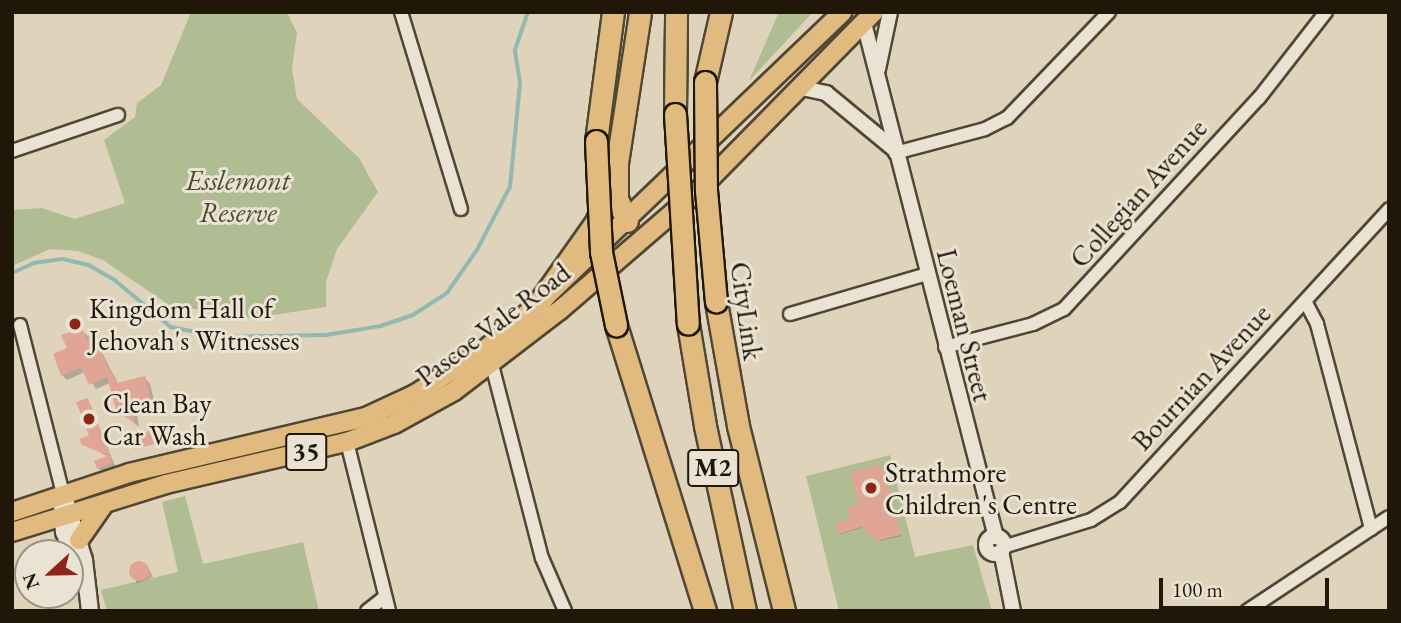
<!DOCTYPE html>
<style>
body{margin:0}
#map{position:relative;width:1401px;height:623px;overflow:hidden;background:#dfd4bb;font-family:"EB Garamond",serif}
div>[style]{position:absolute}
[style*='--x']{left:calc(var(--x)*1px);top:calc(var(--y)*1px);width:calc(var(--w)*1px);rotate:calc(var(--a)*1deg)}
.green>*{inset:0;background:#b0bd92}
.shadow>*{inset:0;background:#0003}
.stream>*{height:3.5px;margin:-1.75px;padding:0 1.75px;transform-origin:1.75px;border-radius:1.75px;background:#93b8b1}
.building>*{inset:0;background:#e1a595;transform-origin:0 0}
.round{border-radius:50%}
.roads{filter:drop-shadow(2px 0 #504635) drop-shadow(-2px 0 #504635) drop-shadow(0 2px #504635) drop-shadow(0 -2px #504635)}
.minor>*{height:12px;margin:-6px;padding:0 6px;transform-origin:6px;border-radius:6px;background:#eae3d3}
.tertiary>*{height:14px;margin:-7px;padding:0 7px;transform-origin:7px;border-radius:7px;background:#eae3d3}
.tertiary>.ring{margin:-7px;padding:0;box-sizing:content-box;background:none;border:14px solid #eae3d3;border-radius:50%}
.secondary>*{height:16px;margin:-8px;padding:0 8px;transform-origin:8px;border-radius:8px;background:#eae3d3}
.primary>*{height:18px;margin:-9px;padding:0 9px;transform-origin:9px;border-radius:9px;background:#e0ba7e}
.motorway>*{height:21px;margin:-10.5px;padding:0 10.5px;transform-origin:10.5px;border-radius:10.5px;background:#e0ba7e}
.bridges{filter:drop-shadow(2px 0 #211708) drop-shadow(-2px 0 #211708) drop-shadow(0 2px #211708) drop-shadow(0 -2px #211708)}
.motorway-bridge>*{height:21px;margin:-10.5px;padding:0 10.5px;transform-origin:10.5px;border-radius:10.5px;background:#e0ba7e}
.dots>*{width:19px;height:19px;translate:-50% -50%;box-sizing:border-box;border:4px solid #eae3d3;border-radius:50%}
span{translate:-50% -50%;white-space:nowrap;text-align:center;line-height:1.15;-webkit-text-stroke:6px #eae3d3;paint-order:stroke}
.shield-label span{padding:2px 5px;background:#eae3d3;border:2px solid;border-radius:5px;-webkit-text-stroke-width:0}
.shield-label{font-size:26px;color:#211708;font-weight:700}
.park-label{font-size:28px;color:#4c4931;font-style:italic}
.street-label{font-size:28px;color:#211708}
.poi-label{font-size:28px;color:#211708}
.left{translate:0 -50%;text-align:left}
.frame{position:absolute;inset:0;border:14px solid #211708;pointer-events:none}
.north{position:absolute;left:14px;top:539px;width:70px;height:70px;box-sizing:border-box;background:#eae3d3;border:2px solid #9a9182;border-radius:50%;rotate:248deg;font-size:19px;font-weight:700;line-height:28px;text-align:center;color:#211708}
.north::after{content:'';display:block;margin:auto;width:24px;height:32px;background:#8f2418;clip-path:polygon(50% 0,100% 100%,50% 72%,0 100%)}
.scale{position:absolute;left:1159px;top:578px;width:170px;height:32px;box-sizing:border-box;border:4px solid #211708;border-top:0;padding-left:9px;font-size:21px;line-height:24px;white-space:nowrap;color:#211708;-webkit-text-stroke:5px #eae3d3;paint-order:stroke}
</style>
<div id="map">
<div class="green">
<div style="clip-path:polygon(191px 12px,287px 12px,297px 33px,292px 69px,297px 99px,359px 158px,378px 192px,337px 249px,326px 282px,326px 307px,252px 318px,169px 305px,103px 260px,78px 251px,50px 249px,12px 266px,12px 210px,42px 208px,75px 219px,125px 203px,104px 140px,135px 117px,137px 103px,161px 85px)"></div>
<div style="clip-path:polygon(779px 12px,813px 12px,749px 81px)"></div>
<div style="clip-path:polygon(890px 455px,915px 557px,973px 545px,992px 611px,839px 611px,806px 476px)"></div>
<div style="clip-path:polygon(185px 496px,203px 564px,303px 542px,319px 611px,107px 611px,101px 590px,178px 572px,162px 502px)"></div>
</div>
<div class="shadow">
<div style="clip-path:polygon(81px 330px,98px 345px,119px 385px,145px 378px,150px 384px,156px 409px,137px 415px,139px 427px,117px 409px,110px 383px,96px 389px,85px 372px,67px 380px,62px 375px)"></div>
<div style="clip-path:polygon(88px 400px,116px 468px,103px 473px,98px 468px,109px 457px,83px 444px,91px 436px)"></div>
<div style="clip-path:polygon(883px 472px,901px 536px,879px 541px,865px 527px,840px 534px)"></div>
<div style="clip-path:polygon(147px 565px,153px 577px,137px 583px,130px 567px)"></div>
</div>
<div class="stream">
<div style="--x:12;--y:273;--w:24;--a:-24"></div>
<div style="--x:34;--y:263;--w:29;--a:-8"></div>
<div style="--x:63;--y:259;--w:27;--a:13"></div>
<div style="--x:89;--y:265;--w:30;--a:30"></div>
<div style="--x:115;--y:280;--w:73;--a:40"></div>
<div style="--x:171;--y:327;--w:51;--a:11.3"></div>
<div style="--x:221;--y:337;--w:105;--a:-1.1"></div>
<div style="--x:326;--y:335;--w:56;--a:-9.3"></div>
<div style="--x:381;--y:326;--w:34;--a:-19"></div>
<div style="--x:413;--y:315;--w:40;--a:-32.9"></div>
<div style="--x:447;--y:293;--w:52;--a:-55.1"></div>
<div style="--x:477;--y:250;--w:71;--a:-62.4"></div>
<div style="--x:510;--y:187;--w:104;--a:-84.5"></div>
<div style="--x:520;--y:83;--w:33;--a:-99"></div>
<div style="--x:515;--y:50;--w:40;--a:-71.1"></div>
</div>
<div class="building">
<div style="clip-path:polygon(82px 328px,87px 339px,93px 337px,117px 383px,145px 376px,152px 404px,132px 410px,135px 424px,116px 410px,107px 377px,89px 385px,81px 367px,61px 376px,53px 354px,67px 348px,61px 335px)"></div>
<div style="clip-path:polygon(88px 398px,113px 463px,97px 469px,94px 461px,109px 455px,82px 445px,79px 439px,89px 435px,76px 402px)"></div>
<div style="left:159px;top:429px;width:14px;height:29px;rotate:78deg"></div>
<div style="clip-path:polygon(877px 465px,883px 469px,901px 535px,876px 541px,862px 527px,838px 534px,835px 523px,850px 519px,847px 507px,858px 504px,850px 472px)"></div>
<div class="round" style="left:129px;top:561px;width:20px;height:20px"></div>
</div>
<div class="roads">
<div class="minor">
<div style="--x:401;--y:12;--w:206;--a:73.1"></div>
<div style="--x:12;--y:151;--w:112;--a:-18.8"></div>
<div style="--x:895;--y:153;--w:93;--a:-14.9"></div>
<div style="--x:985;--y:129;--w:25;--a:-27"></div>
<div style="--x:1007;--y:118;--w:147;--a:-46.1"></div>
<div style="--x:1305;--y:301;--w:26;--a:62"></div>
<div style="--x:1317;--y:324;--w:212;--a:75.2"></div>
<div style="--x:790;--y:314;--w:143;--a:-16.3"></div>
<div style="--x:20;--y:325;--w:174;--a:75.7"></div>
<div style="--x:945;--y:347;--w:91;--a:-14.6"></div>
<div style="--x:1033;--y:324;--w:34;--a:-26"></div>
<div style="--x:1064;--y:309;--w:287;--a:-47.3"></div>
<div style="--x:1259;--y:98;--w:109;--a:-52.1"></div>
<div style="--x:492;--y:365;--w:199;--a:75.5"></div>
<div style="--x:542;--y:558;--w:58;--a:66.5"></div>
<div style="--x:347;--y:442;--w:174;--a:76"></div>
<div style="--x:1003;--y:547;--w:92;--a:-17.1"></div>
<div style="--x:1091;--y:520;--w:34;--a:-32"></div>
<div style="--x:1120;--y:502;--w:398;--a:-47.4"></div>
<div style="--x:367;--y:611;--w:23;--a:-38"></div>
<div style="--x:1247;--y:611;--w:170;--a:-33.5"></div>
</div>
<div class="tertiary">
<div style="--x:864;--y:23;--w:531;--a:75.6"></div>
<div style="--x:878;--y:69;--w:58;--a:-78.1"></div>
<div style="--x:802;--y:88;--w:25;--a:12"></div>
<div style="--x:826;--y:93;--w:88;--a:39.5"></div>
<div class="ring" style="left:986px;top:536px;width:4px;height:4px"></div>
<div style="--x:1001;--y:551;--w:61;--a:78.7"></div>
</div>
<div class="secondary">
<div style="--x:63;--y:494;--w:69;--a:72.3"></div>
<div style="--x:84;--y:560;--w:51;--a:83.3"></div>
<div style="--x:62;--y:504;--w:28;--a:86"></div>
<div style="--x:64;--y:532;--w:49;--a:67.1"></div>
</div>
<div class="primary">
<div style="--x:12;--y:512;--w:123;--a:-18.4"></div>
<div style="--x:129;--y:473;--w:244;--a:-13.3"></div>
<div style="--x:366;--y:417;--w:54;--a:-25.1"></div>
<div style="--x:415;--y:394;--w:80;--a:-32.3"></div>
<div style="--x:483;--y:351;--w:72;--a:-40.5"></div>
<div style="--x:538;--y:304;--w:422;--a:-43.8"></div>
<div style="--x:12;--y:532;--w:161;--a:-17.3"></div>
<div style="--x:166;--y:484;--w:186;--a:-13.1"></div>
<div style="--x:347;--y:442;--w:50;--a:-21"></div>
<div style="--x:394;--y:424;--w:68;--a:-28.8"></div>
<div style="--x:454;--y:391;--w:133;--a:-37.4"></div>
<div style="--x:560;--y:310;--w:184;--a:-40.8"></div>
<div style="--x:699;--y:190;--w:250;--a:-45.5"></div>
<div style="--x:79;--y:540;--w:45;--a:-54.9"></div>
</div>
<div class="motorway">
<div style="--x:705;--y:82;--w:72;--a:-77.1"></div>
<div style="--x:675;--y:114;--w:102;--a:-89.4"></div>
<div style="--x:596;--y:141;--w:130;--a:-82.5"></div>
<div style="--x:627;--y:221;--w:24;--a:-114"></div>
<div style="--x:617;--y:199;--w:36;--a:-90"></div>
<div style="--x:617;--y:163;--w:153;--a:-81.3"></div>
<div style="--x:716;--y:302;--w:126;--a:79.9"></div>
<div style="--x:738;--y:426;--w:191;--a:76"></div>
<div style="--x:538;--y:304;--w:100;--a:-54.7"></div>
<div style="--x:596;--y:222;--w:16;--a:-68"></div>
<div style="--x:688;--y:324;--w:103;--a:80.5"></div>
<div style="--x:705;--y:426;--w:189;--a:77.8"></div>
<div style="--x:616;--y:325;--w:300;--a:72.7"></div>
</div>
</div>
<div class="bridges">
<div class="motorway-bridge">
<div style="--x:705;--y:82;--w:108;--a:89.5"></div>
<div style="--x:706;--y:190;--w:112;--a:84.9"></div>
<div style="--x:675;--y:114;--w:210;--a:86.5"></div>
<div style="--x:596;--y:141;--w:111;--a:87.4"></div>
<div style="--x:601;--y:252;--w:75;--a:78.4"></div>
</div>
</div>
<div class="dots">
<div style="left:75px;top:324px;background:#8f2418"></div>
<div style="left:89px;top:419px;background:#8f2418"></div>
<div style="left:871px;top:488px;background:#8f2418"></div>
</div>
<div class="shield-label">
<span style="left:306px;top:452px">35</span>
<span style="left:713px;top:468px">M2</span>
</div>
<div class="park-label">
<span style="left:238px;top:196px">Esslemont<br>Reserve</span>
</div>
<div class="street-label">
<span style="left:1138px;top:193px;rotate:-48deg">Collegian Avenue</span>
<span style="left:747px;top:311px;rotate:82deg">CityLink</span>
<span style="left:493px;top:324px;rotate:-37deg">Pascoe Vale Road</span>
<span style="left:965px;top:325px;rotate:76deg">Loeman Street</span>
<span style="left:1201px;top:377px;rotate:-47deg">Bournian Avenue</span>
</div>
<div class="poi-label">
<span class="left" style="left:89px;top:324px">Kingdom Hall of<br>Jehovah's Witnesses</span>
<span class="left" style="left:103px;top:419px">Clean Bay<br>Car Wash</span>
<span class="left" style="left:885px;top:488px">Strathmore<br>Children's Centre</span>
</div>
<div class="frame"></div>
<div class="north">N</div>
<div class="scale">100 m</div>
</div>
